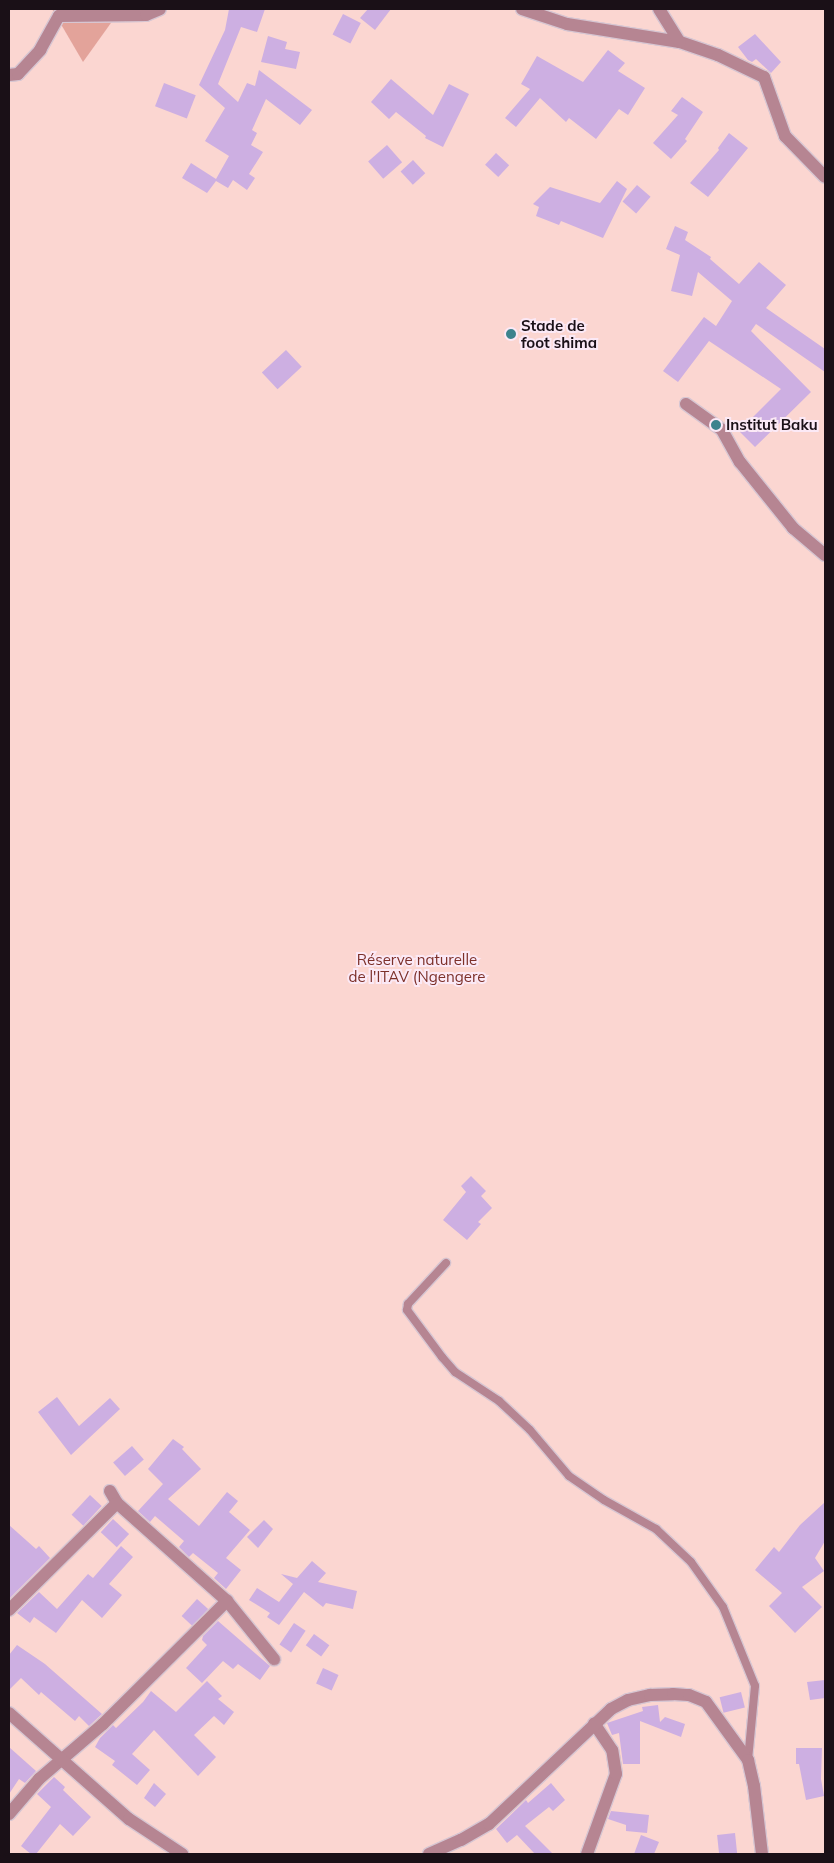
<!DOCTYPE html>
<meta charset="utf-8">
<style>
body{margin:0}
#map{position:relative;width:834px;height:1863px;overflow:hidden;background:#fbe9f6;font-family:Mulish,sans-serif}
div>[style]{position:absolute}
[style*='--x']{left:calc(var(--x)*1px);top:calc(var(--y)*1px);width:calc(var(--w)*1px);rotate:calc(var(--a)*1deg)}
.green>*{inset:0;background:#fbd6d1}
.forest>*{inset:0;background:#e3a39a}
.building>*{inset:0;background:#cdafe2;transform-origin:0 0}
.roads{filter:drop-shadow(1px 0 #d7c6d2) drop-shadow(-1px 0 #d7c6d2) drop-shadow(0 1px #d7c6d2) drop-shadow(0 -1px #d7c6d2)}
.service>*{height:8px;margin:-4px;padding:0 4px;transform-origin:4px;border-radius:4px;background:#b68592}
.minor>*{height:12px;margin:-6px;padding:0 6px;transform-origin:6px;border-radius:6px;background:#b68592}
.tertiary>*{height:12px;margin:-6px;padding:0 6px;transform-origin:6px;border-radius:6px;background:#b68592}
.dots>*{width:14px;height:14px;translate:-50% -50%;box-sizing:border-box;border:2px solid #fbe9f6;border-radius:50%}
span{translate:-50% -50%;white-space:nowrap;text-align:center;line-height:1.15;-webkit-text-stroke:4px #fbe9f6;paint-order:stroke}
.poi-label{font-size:15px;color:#1a1017;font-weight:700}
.left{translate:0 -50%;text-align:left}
.park-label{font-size:15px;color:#7c3029}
.frame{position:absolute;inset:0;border:10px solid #1a1017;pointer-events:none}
</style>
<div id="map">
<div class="green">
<div style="clip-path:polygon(9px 9px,52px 9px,83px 61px,121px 9px,825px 9px,825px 1854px,9px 1854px)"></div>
</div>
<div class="forest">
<div style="clip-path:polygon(52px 9px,121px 9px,83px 62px)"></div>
</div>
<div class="building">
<div style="clip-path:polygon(229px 9px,265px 9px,257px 32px,241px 27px,218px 84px,238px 102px,247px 83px,255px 86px,259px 70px,312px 110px,300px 125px,266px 99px,252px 130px,257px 133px,251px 145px,263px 152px,249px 174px,255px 178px,247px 190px,233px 180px,228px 188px,216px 181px,207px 193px,182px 178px,191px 163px,216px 179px,229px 156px,205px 141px,225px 108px,199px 85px,225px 30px)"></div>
<div style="clip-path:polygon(368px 9px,391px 9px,375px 30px,360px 18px)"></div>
<div style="left:343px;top:14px;width:20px;height:23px;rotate:27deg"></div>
<div style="clip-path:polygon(755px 34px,781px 62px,771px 73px,756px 59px,752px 62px,748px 60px,738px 47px)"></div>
<div style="clip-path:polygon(268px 36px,287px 42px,285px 49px,300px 52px,296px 69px,261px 62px)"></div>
<div style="clip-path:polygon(608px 50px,625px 63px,618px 71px,645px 88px,628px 115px,619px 109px,596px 139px,569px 118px,566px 122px,540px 98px,516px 127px,505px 118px,530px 89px,521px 84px,537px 56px,583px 82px)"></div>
<div style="clip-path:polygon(391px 79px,433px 115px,449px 84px,469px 94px,443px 147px,425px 138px,426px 136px,396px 112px,389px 119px,371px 102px)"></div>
<div style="left:164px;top:83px;width:34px;height:25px;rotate:21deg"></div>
<div style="clip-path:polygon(682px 97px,703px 112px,685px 139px,687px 141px,671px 159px,653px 143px,678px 115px,671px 111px)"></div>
<div style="clip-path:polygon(729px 133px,748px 148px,708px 197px,690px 183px,719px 150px,718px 148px)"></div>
<div style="left:387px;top:145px;width:23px;height:25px;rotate:49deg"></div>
<div style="left:496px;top:153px;width:18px;height:16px;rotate:43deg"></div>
<div style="left:413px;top:160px;width:18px;height:17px;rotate:47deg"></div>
<div style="clip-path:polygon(617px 181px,627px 189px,603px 238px,561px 221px,559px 225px,536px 216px,539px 207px,533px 204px,550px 187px,600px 203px)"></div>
<div style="left:637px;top:185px;width:18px;height:22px;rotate:41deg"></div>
<div style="clip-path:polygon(675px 226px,688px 232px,685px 240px,711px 257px,710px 259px,739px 284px,759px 262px,786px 285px,766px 308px,825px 349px,825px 372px,756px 324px,751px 331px,811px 392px,755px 447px,739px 431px,781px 389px,709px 341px,678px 382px,663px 371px,704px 317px,716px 326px,732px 301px,698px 272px,692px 296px,671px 291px,680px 255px,666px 249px)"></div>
<div style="left:286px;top:350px;width:23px;height:33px;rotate:47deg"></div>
<div style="clip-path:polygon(471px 1176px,486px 1191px,481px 1196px,492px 1208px,478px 1222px,481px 1224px,467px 1240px,443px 1220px,466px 1192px,461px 1186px)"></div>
<div style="clip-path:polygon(57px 1397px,79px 1426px,110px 1398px,120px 1409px,71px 1455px,38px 1412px)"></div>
<div style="clip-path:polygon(173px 1439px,184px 1447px,182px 1449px,201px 1469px,168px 1499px,199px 1526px,227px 1492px,238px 1501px,229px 1512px,250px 1530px,226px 1558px,241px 1570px,226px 1589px,214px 1578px,218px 1573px,193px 1553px,189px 1557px,179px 1547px,184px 1541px,155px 1516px,150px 1522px,138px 1511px,163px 1484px,148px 1469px)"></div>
<div style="left:132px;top:1446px;width:18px;height:25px;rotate:49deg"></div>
<div style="left:90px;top:1495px;width:16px;height:27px;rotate:43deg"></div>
<div style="clip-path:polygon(825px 1502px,825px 1541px,815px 1558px,824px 1571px,802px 1587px,822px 1607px,795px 1633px,769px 1606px,782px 1593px,755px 1570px,774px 1547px,779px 1552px,800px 1525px)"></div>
<div style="left:113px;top:1519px;width:22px;height:18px;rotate:43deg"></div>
<div style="clip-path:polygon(264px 1520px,273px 1529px,258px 1548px,247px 1537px)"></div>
<div style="clip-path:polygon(9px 1525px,36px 1549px,39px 1546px,50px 1558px,9px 1599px)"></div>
<div style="clip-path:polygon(121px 1546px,133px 1557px,109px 1584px,122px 1595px,102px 1618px,82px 1600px,56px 1633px,34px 1617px,30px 1623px,17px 1613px,39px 1592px,57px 1609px,88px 1574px,93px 1578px)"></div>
<div style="clip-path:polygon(312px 1561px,326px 1573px,318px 1582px,357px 1591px,353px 1609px,326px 1603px,323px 1607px,304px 1592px,279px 1625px,267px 1617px,270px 1613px,249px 1600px,257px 1588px,279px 1602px,293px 1584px,281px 1574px,297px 1578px)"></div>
<div style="left:197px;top:1599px;width:15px;height:23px;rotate:42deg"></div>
<div style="clip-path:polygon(218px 1621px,270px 1666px,260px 1680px,238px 1664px,233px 1669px,223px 1661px,202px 1683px,186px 1668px,207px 1645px,202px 1640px,203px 1636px)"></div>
<div style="left:294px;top:1623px;width:14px;height:26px;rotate:34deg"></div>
<div style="left:314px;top:1634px;width:19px;height:14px;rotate:36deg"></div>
<div style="clip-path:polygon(17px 1645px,45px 1664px,102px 1714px,89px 1726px,79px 1716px,75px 1721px,41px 1692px,39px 1695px,21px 1678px,9px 1690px,9px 1655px)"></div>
<div style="left:323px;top:1668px;width:17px;height:17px;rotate:24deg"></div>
<div style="clip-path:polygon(825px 1680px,825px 1698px,810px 1700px,807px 1682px)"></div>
<div style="clip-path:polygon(207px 1681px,222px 1696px,218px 1699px,234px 1712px,224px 1725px,214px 1716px,194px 1735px,216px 1757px,198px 1776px,154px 1730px,132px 1754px,150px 1770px,137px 1785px,112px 1765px,115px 1761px,95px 1747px,100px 1738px,113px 1725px,116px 1728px,143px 1702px,151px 1691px,176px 1712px)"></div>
<div style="left:741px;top:1692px;width:16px;height:22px;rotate:76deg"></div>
<div style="clip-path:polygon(658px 1705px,660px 1722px,665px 1717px,685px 1724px,681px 1737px,640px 1721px,640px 1764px,623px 1764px,619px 1733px,612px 1735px,607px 1723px,643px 1711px,642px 1707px)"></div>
<div style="clip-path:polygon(9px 1747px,36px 1771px,25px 1783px,19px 1779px,9px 1794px)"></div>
<div style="clip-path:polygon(796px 1748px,822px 1748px,821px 1779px,824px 1796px,806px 1800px,799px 1764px,796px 1764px)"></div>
<div style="clip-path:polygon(54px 1777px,65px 1787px,63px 1790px,91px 1817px,73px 1836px,60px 1824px,36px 1854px,31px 1854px,21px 1846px,51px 1807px,37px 1794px)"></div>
<div style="clip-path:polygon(154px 1783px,166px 1794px,155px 1807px,144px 1798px)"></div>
<div style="clip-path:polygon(551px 1783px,565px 1800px,553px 1811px,549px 1807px,525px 1826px,553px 1854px,535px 1854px,517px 1835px,507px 1843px,496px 1829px,526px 1800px,528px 1803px)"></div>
<div style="clip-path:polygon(611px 1811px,649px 1815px,647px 1833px,626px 1831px,626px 1825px,608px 1819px)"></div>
<div style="left:735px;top:1833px;width:20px;height:18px;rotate:84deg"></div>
<div style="clip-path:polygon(641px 1835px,659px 1842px,654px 1854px,634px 1854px)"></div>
</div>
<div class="roads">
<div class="service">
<div style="--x:446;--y:1263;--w:56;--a:132.8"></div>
<div style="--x:408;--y:1304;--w:6;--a:99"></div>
<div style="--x:407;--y:1310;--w:59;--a:53.3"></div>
<div style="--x:442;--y:1357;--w:20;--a:49"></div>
<div style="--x:455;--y:1372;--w:53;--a:33.4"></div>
<div style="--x:499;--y:1401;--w:42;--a:43.1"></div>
<div style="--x:530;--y:1430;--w:60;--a:49.7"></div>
<div style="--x:569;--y:1476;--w:42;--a:34.4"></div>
<div style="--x:604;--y:1500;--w:60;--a:29.1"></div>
<div style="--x:656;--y:1529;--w:48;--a:43.3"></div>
<div style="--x:691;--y:1562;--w:55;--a:54.6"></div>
<div style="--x:723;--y:1607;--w:85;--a:67.9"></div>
<div style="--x:755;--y:1686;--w:74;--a:95.4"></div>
</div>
<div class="minor">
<div style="--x:522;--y:9;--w:47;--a:18.4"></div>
<div style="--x:567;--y:24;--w:114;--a:9.1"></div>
<div style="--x:680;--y:42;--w:40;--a:18.9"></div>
<div style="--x:718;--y:55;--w:51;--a:25.6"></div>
<div style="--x:764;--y:77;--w:63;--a:70.4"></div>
<div style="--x:785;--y:136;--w:57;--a:45.7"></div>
<div style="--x:659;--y:9;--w:39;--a:58"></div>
<div style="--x:9;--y:75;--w:9;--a:-6"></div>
<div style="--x:18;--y:74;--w:33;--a:-47"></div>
<div style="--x:40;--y:50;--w:39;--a:-61"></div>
<div style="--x:59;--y:16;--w:87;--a:-0.7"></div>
<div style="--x:146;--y:15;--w:15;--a:-23"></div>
<div style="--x:686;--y:404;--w:44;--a:35.8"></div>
<div style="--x:722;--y:430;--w:37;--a:61"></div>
<div style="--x:740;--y:462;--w:85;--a:51.2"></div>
<div style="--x:793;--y:528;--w:42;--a:40.2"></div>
<div style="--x:110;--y:1491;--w:14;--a:60"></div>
<div style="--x:117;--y:1503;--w:147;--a:41.7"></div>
<div style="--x:227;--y:1601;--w:75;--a:51"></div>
<div style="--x:9;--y:1610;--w:152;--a:-44.7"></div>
<div style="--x:9;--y:1814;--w:46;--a:-49.4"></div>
<div style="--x:39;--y:1779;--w:84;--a:-40.7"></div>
<div style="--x:103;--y:1724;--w:175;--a:-44.8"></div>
<div style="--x:587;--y:1854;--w:85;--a:-70.1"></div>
<div style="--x:616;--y:1774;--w:24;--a:-99"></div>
<div style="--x:612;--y:1750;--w:32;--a:-124"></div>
</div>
<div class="tertiary">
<div style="--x:9;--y:1713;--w:160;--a:41.5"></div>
<div style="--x:129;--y:1819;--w:64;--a:33.4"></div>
<div style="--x:429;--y:1854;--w:35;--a:-24"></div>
<div style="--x:461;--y:1840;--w:32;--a:-30"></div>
<div style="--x:489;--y:1824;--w:168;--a:-43.3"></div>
<div style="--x:611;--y:1709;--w:19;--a:-28"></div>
<div style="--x:628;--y:1700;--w:23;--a:-13"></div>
<div style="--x:650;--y:1695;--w:23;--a:-2"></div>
<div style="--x:673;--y:1694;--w:16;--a:4"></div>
<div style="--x:689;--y:1695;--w:18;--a:22"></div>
<div style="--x:706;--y:1702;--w:72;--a:54.1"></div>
<div style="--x:748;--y:1760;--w:27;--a:77"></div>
<div style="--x:754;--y:1786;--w:68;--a:83.3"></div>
</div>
</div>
<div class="dots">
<div style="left:511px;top:334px;background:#3c838d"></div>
<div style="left:716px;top:425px;background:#3c838d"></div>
</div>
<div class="poi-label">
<span class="left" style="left:521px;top:334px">Stade de<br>foot shima</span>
<span class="left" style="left:726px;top:425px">Institut Baku</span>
</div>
<div class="park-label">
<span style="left:417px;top:968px">Réserve naturelle<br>de l'ITAV (Ngengere</span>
</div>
<div class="frame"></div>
</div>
